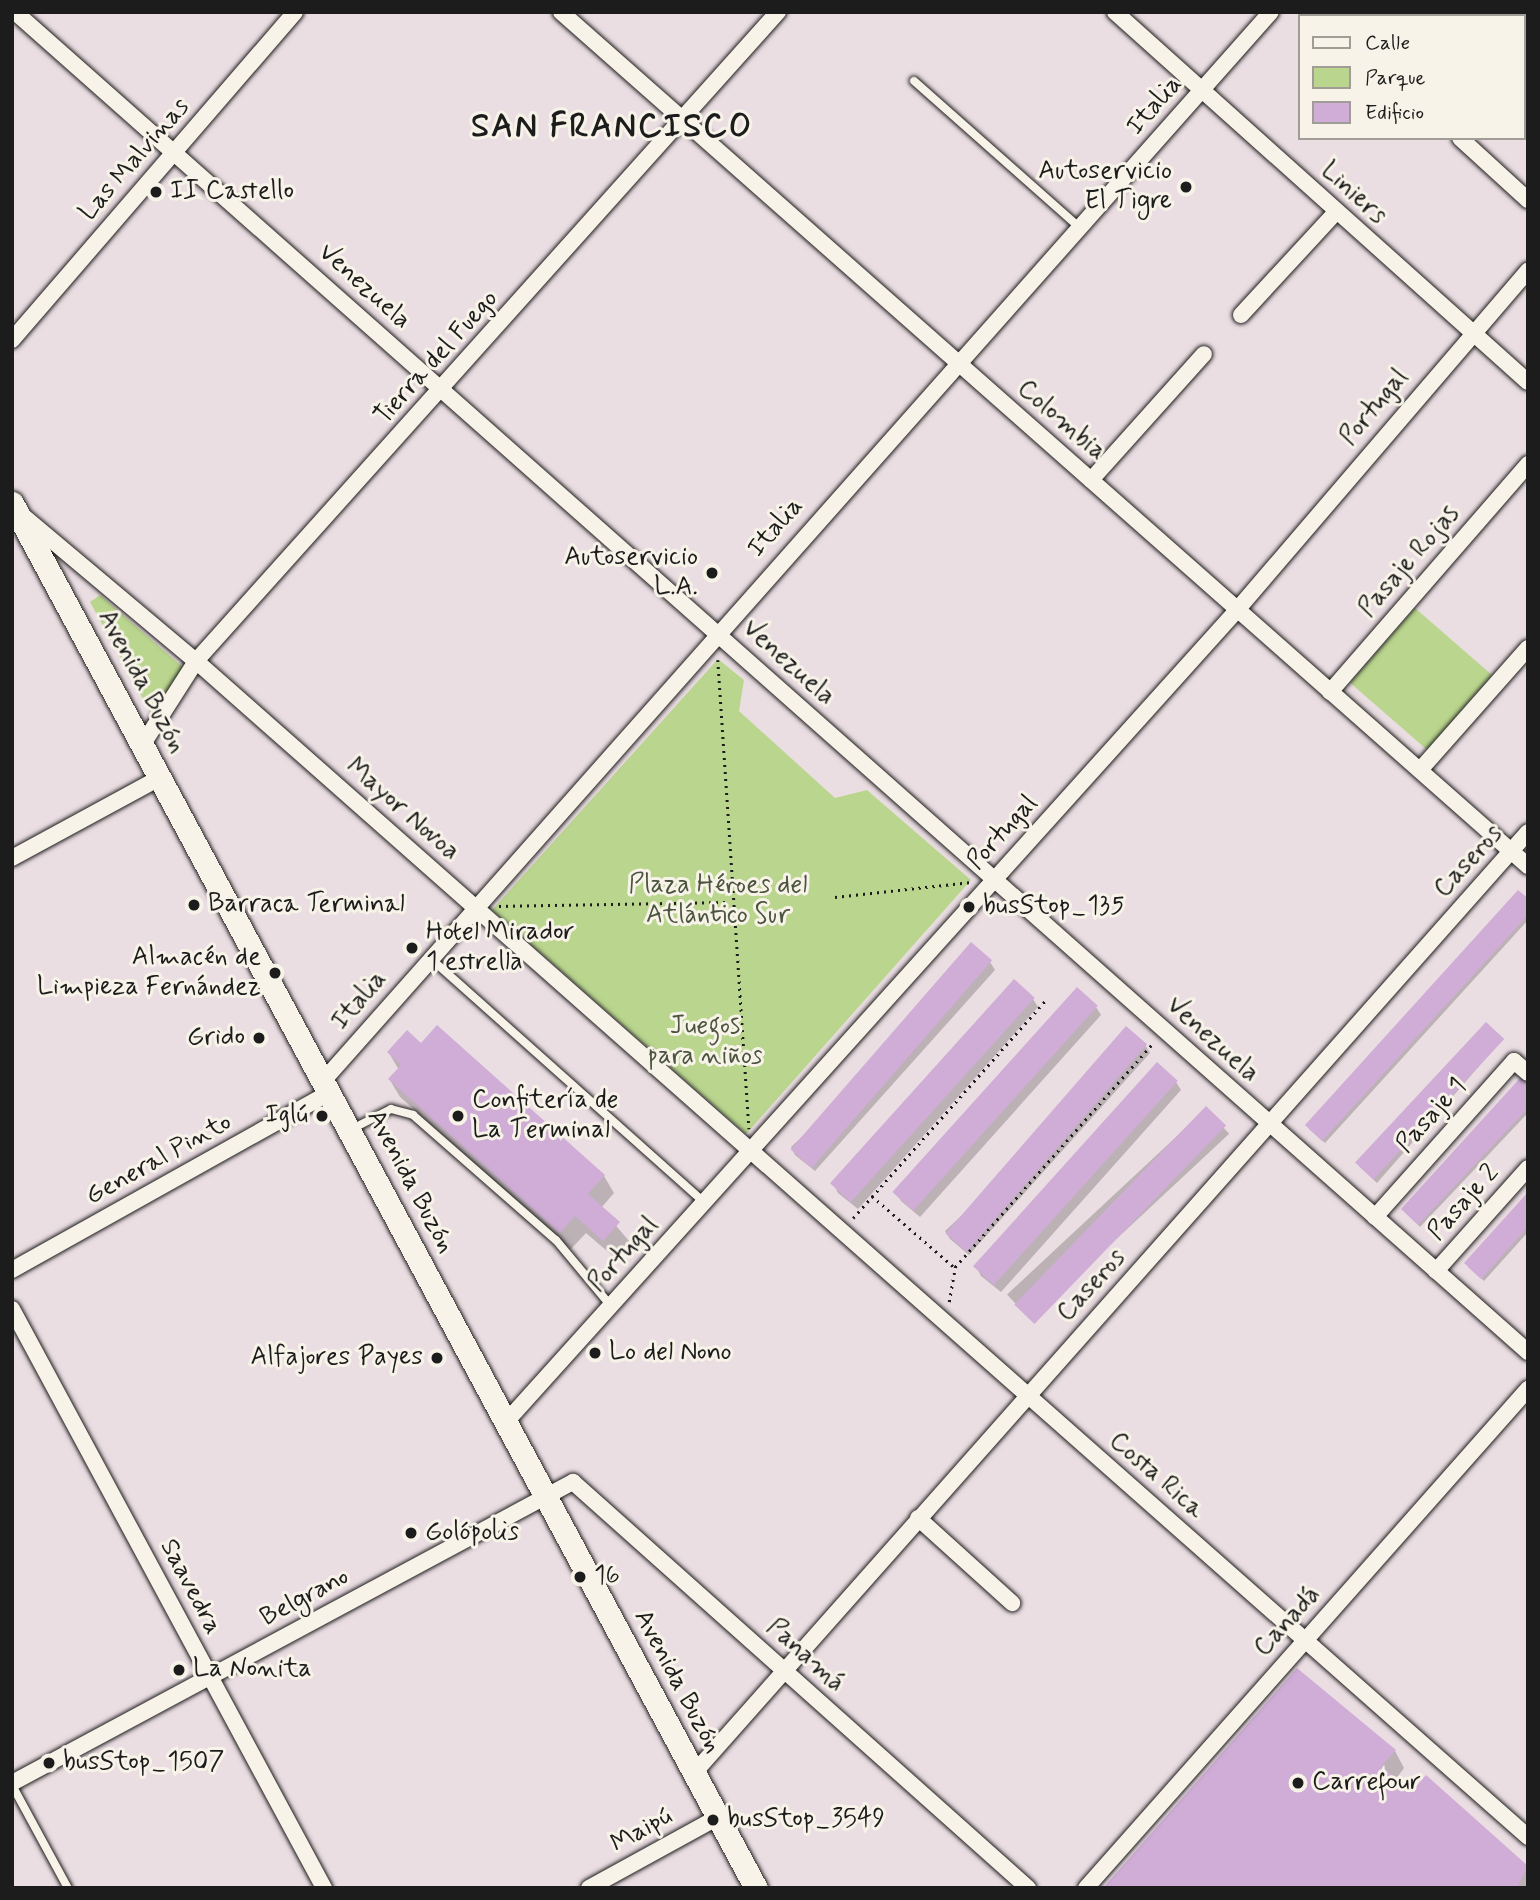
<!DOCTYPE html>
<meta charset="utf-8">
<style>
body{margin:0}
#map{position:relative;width:1540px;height:1900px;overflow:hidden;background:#ebdee3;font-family:Mynerve,sans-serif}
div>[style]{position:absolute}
.green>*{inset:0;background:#bad68e;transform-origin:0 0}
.shadow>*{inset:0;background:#0003;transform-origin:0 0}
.building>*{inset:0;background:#cfadd7;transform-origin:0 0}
.path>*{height:2.5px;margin-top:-1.25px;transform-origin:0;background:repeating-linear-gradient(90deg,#1c1c1c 0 2px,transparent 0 7px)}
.roads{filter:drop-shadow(0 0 2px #1c1c1c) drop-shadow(0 0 2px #1c1c1c)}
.lane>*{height:8px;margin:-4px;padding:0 4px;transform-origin:4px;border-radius:4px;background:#f7f3e8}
.street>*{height:16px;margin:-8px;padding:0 8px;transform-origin:8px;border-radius:8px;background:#f7f3e8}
.secondary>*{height:23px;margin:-11.5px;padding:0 11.5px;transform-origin:11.5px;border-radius:11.5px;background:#f7f3e8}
.dots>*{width:19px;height:19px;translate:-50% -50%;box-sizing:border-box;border:4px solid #f7f3e8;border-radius:50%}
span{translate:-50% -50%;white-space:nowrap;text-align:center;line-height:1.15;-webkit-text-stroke:6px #f7f3e8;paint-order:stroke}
.street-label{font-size:26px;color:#1c1c1c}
.poi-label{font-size:26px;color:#1c1c1c}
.right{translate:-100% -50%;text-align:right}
.left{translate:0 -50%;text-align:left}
.park-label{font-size:26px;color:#4b543e}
.district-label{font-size:33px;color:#1c1c1c;font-weight:700;letter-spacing:2px}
.frame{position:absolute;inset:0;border:14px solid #1c1c1c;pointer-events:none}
.legend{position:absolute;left:1298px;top:14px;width:228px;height:126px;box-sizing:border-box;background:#f7f3e8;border:2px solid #9f9d96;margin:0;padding:9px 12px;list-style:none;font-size:21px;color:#1c1c1c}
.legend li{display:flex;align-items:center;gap:14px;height:35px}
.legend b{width:35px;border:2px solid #9f9d96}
</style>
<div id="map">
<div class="green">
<i style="clip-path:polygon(100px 595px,185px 669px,155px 721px,90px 602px)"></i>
<i style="left:1415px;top:608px;width:102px;height:99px;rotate:41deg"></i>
<i style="clip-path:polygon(718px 659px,744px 680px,739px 711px,835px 798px,867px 790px,971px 880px,746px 1134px,492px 910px)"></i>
</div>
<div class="shadow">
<i style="clip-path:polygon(1528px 900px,1528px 920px,1325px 1143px,1309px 1129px)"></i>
<i style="clip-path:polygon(990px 962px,995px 970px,815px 1171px,795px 1155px,791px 1147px)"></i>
<i style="clip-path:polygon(1033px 999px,1038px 1007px,858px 1209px,838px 1193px,834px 1185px)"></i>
<i style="clip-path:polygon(1096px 1007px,1101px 1015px,920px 1217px,901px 1201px,896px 1193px)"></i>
<i style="clip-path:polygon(1502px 1040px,1377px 1183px,1361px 1168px,1359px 1165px)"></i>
<i style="clip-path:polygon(1145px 1045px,1150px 1053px,969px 1255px,950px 1239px,945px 1231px)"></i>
<i style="clip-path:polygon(389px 1053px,604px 1176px,614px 1193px,601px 1208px,629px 1241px,614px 1257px,586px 1233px,571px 1249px,400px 1097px,390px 1080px,399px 1070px)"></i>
<i style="clip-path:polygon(1176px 1082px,1181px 1090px,1001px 1292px,981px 1276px,977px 1268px)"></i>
<i style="clip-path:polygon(1528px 1085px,1528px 1113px,1420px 1227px,1403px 1209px)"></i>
<i style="left:1206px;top:1109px;width:34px;height:272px;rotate:47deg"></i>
<i style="clip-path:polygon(1528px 1195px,1528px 1232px,1484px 1281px,1468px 1267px)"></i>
<i style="clip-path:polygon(1395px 1751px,1404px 1768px,1395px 1780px,1412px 1795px,1426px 1777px,1528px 1868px,1528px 1888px,1106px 1888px)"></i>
</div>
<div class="building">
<i style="clip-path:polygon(1518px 890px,1528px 898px,1528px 915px,1322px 1141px,1305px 1125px)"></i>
<i style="left:971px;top:942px;width:28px;height:275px;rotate:41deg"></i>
<i style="left:1014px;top:979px;width:28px;height:275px;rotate:42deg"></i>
<i style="left:1077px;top:987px;width:28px;height:276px;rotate:42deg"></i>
<i style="left:1486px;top:1022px;width:25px;height:192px;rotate:43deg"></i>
<i style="clip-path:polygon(437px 1025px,605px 1175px,588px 1194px,620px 1222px,603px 1241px,575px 1216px,560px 1233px,388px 1079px,401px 1065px,387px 1052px,407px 1030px,421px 1043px)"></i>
<i style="left:1126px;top:1026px;width:28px;height:275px;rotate:41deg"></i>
<i style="left:1157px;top:1062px;width:28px;height:275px;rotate:42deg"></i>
<i style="clip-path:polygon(1521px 1077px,1528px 1082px,1528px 1108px,1418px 1225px,1401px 1209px)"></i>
<i style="left:1206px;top:1106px;width:28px;height:276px;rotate:44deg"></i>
<i style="clip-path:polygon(1528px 1192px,1528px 1227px,1481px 1279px,1464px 1263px)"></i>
<i style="clip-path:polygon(1297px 1668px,1396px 1750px,1382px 1766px,1411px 1792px,1426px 1775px,1528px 1866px,1517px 1888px,1103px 1888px)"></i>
</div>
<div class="path">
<i style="left:718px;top:660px;width:470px;rotate:86.2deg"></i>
<i style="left:835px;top:897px;width:137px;rotate:-6.3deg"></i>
<i style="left:499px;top:906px;width:231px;rotate:-1deg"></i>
<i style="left:872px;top:1196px;width:108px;rotate:40.9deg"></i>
<i style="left:853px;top:1218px;width:293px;rotate:-48.5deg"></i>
<i style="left:949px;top:1302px;width:36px;rotate:-80deg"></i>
<i style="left:955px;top:1267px;width:300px;rotate:-48.5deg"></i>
</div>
<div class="roads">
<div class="lane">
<i style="left:914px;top:81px;width:222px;rotate:41.5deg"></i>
<i style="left:430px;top:958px;width:368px;rotate:41.7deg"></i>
<i style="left:350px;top:1130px;width:46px;rotate:-27.1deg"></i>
<i style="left:391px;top:1109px;width:23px;rotate:15deg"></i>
<i style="left:413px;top:1115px;width:190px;rotate:41.2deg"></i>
<i style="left:556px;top:1240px;width:86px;rotate:50.2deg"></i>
<i style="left:12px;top:1785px;width:117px;rotate:61.5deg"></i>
</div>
<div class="street">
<i style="left:15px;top:12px;width:2021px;rotate:41.53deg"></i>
<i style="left:561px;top:12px;width:1290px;rotate:41.45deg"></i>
<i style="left:1115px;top:12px;width:554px;rotate:41.86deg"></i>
<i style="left:1322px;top:12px;width:6px;rotate:45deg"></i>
<i style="left:1460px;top:138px;width:92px;rotate:42.4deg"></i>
<i style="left:1241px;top:315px;width:140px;rotate:-47.3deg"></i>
<i style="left:12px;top:340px;width:433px;rotate:-49.2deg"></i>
<i style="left:1091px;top:480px;width:169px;rotate:-48.1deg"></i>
<i style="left:23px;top:516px;width:226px;rotate:40deg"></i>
<i style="left:196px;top:661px;width:1777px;rotate:41.44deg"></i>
<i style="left:1330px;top:692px;width:302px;rotate:-49deg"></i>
<i style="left:143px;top:744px;width:98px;rotate:-57.4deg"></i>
<i style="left:196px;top:661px;width:872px;rotate:-48.12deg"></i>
<i style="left:1420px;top:770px;width:163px;rotate:-48.5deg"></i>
<i style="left:12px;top:858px;width:170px;rotate:-28.5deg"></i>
<i style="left:324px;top:1080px;width:1427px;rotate:-48.44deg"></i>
<i style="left:1375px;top:1217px;width:209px;rotate:-48.3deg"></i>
<i style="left:1514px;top:1061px;width:18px;rotate:41deg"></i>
<i style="left:12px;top:1270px;width:364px;rotate:-29.2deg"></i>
<i style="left:1436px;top:1271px;width:138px;rotate:-48.2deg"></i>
<i style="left:12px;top:1309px;width:658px;rotate:61.68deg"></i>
<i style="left:506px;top:1422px;width:1093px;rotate:-48deg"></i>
<i style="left:1237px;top:610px;width:447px;rotate:-49.4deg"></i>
<i style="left:918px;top:1518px;width:127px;rotate:42.1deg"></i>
<i style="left:694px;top:1773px;width:1257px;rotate:-48.45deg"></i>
<i style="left:12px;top:1783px;width:637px;rotate:-28.22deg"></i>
<i style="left:573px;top:1482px;width:610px;rotate:41.74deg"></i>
<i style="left:589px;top:1888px;width:147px;rotate:-28.8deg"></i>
<i style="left:1086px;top:1888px;width:667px;rotate:-48.47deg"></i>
</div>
<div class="secondary">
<i style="left:12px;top:503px;width:1572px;rotate:61.76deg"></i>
</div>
</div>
<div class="dots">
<i style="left:1186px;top:187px;background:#1c1c1c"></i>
<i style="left:156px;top:192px;background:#1c1c1c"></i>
<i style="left:712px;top:573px;background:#1c1c1c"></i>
<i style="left:194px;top:905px;background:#1c1c1c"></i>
<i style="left:969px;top:907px;background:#1c1c1c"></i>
<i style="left:412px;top:948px;background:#1c1c1c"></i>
<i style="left:275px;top:973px;background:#1c1c1c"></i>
<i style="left:259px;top:1038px;background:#1c1c1c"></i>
<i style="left:322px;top:1116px;background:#1c1c1c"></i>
<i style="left:458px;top:1116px;background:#1c1c1c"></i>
<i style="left:595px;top:1353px;background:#1c1c1c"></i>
<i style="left:437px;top:1358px;background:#1c1c1c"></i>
<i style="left:411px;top:1533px;background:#1c1c1c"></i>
<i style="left:580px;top:1577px;background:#1c1c1c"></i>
<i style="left:179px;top:1670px;background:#1c1c1c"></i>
<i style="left:49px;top:1763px;background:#1c1c1c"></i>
<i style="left:1298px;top:1783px;background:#1c1c1c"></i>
<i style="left:713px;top:1820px;background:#1c1c1c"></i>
</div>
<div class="street-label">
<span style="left:1155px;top:106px;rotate:-49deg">Italia</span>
<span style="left:135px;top:160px;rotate:-49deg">Las Malvinas</span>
<span style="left:1353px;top:194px;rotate:42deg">Liniers</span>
<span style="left:364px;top:287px;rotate:42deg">Venezuela</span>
<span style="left:437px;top:358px;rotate:-48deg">Tierra del Fuego</span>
<span style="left:1375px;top:408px;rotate:-50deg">Portugal</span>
<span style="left:1061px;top:421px;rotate:41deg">Colombia</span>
<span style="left:776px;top:528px;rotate:-49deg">Italia</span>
<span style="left:1410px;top:562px;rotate:-49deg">Pasaje Rojas</span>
<span style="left:788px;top:663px;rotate:42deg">Venezuela</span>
<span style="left:141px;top:682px;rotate:62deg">Avenida Buzón</span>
<span style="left:402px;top:810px;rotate:41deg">Mayor Novoa</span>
<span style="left:1003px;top:833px;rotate:-48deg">Portugal</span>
<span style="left:1469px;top:862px;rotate:-48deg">Caseros</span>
<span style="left:360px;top:1001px;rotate:-49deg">Italia</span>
<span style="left:1212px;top:1040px;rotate:42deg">Venezuela</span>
<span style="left:1432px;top:1116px;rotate:-48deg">Pasaje 1</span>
<span style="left:159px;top:1160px;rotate:-29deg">General Pinto</span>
<span style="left:410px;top:1182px;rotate:62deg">Avenida Buzón</span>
<span style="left:1464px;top:1203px;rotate:-48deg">Pasaje 2</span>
<span style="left:624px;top:1255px;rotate:-48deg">Portugal</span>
<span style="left:1092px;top:1286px;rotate:-48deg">Caseros</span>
<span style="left:1156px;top:1476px;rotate:41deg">Costa Rica</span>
<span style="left:190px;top:1587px;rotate:62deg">Saavedra</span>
<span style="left:305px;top:1598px;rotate:-28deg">Belgrano</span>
<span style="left:1288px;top:1622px;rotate:-48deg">Canadá</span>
<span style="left:805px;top:1656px;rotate:42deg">Panamá</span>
<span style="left:677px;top:1682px;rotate:62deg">Avenida Buzón</span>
<span style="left:642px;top:1831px;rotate:-29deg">Maipú</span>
</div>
<div class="poi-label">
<span class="right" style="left:1172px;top:187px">Autoservicio<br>El Tigre</span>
<span class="left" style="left:170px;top:192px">II Castello</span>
<span class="right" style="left:698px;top:573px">Autoservicio<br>L.A.</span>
<span class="left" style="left:208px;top:905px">Barraca Terminal</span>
<span class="left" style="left:983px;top:907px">busStop_135</span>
<span class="left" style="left:426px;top:948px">Hotel Mirador<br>1 estrella</span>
<span class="right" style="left:261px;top:973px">Almacén de<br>Limpieza Fernández</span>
<span class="right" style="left:245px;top:1038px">Grido</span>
<span class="left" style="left:472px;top:1116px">Confitería de<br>La Terminal</span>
<span class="right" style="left:308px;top:1116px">Iglú</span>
<span class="left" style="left:609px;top:1353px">Lo del Nono</span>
<span class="right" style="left:423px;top:1358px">Alfajores Payes</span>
<span class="left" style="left:425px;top:1533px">Golópolis</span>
<span class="left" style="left:594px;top:1577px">16</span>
<span class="left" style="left:193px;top:1670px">La Nonita</span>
<span class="left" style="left:63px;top:1763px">busStop_1507</span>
<span class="left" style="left:1312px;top:1783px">Carrefour</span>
<span class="left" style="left:727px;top:1820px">busStop_3549</span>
</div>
<div class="park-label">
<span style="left:718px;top:901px">Plaza Héroes del<br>Atlántico Sur</span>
<span style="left:705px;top:1042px">Juegos<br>para niños</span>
</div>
<div class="district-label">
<span style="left:612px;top:128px">SAN FRANCISCO</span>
</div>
<div class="frame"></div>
<ul class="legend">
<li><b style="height:9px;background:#f7f3e8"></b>Calle</li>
<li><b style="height:19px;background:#bad68e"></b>Parque</li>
<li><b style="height:19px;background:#cfadd7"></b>Edificio</li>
</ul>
</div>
